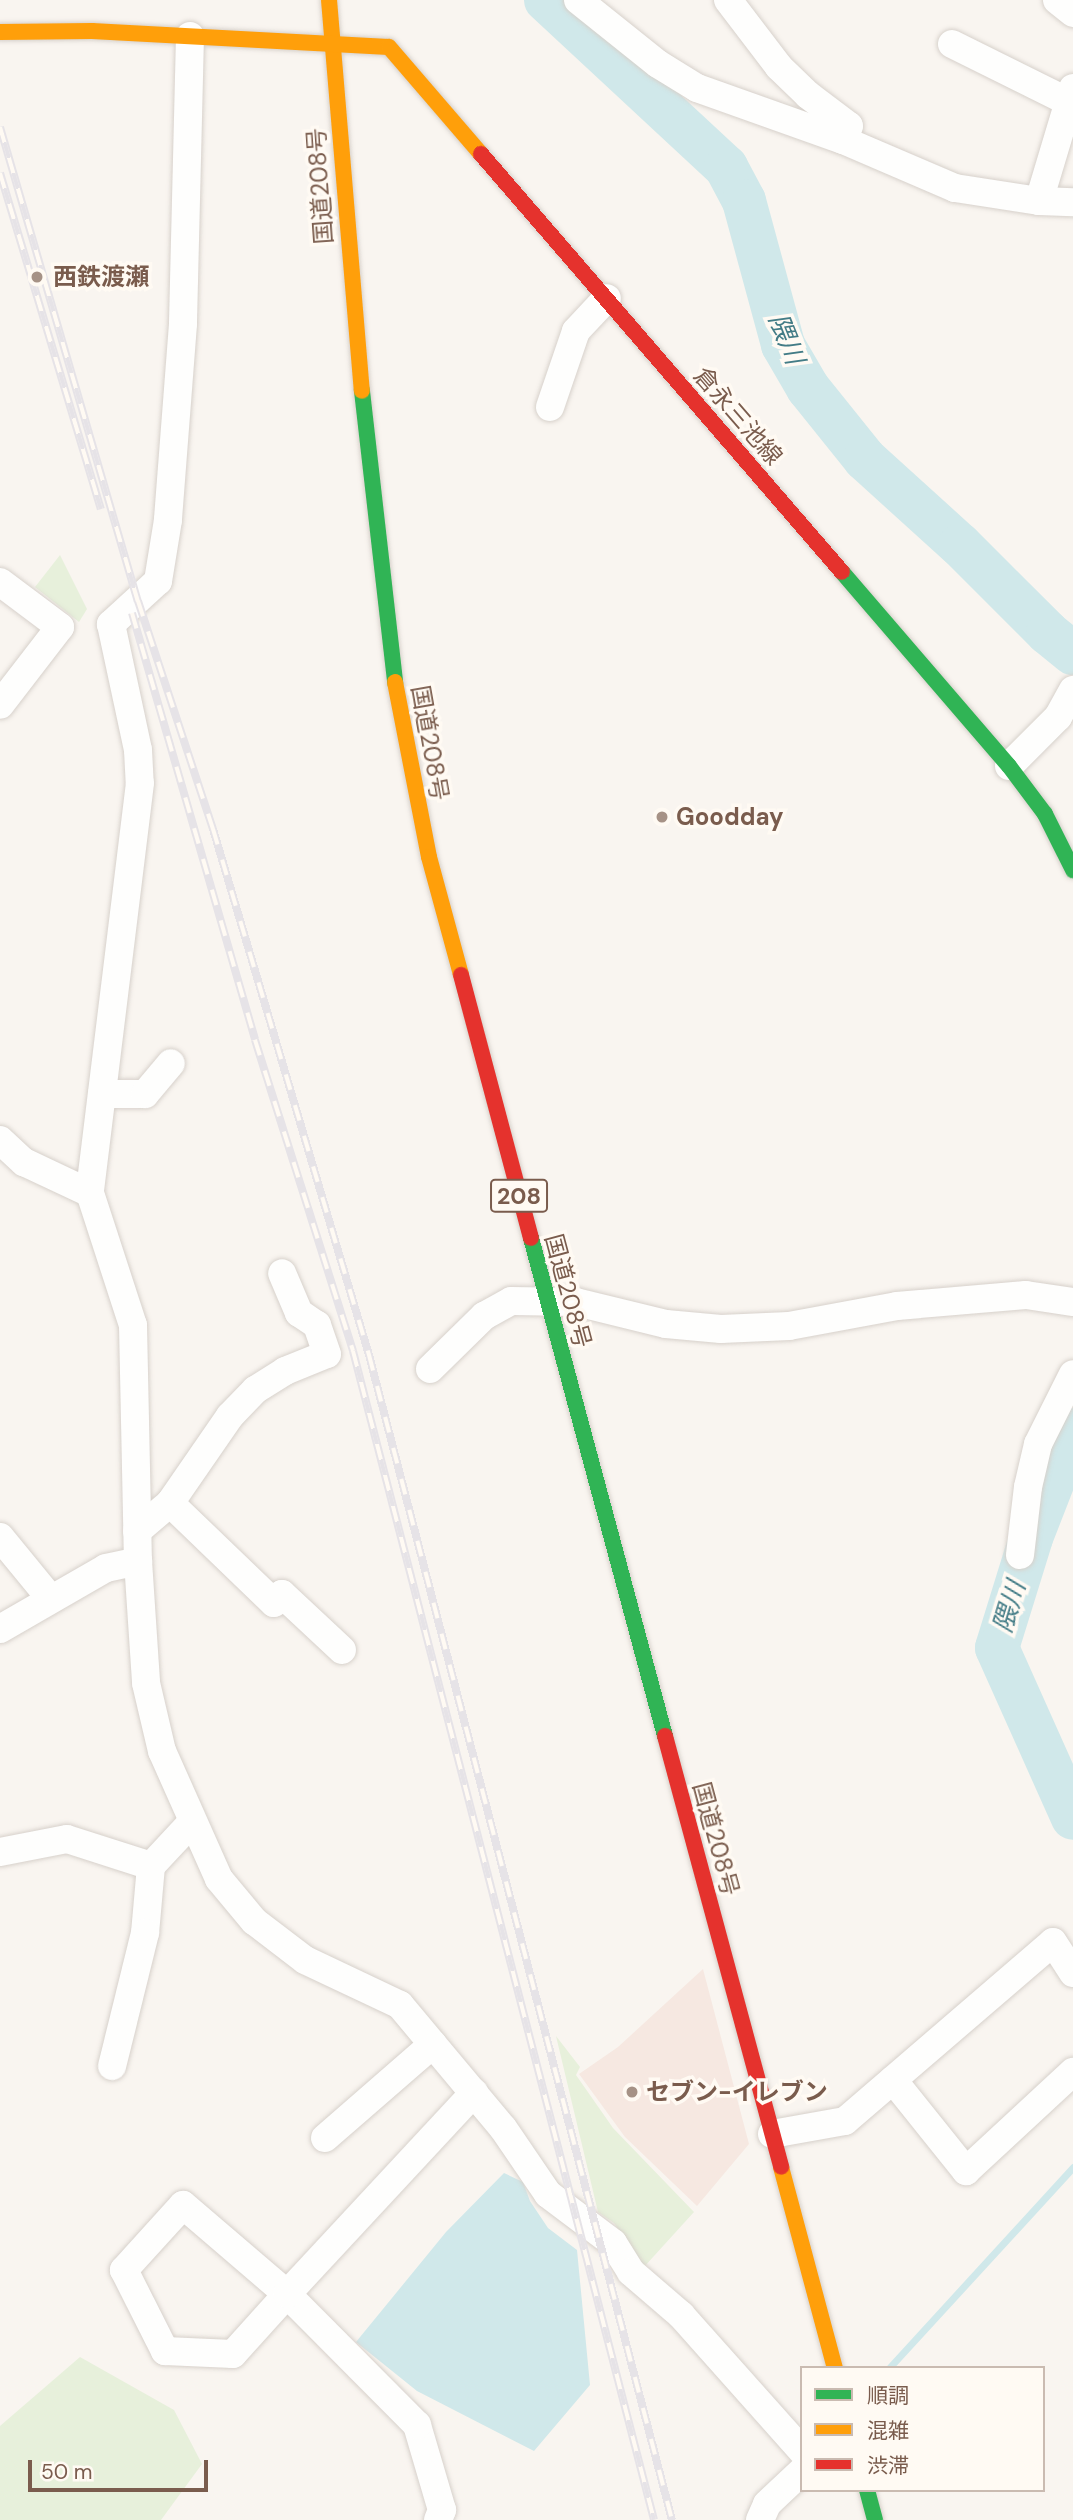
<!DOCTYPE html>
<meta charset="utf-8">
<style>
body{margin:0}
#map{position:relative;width:1073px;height:2520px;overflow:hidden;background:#f9f5f0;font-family:"DM Sans","Noto Sans JP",sans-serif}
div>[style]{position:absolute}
.commercial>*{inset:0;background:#f6e8e1}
.green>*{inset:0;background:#e7f0db}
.water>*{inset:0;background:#d0e8ea}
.stream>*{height:7px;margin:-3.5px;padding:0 3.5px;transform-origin:3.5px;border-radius:3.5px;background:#d0e8ea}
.river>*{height:44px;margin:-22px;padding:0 22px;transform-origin:22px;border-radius:22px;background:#d0e8ea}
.roads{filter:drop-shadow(0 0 2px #d7d1cb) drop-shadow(0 0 2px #d7d1cb)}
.street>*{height:28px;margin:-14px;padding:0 14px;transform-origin:14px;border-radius:14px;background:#fefefd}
.fast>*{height:16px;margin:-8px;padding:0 8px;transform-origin:8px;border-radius:8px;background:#30b455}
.slow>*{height:16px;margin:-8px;padding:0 8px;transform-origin:8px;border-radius:8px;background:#ff9f0a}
.jam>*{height:16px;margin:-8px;padding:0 8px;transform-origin:8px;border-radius:8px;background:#e5322d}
.rail>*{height:8px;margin-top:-4px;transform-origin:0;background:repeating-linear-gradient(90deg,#fffaf3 0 16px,#e6e3e7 0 32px);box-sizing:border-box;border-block:2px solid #e6e3e7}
.dots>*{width:19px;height:19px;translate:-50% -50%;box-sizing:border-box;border:4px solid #fffaf3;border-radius:50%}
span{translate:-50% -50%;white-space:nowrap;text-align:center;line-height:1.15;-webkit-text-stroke:7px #fffaf3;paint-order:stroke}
.shield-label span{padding:2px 5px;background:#fffaf3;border:2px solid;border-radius:5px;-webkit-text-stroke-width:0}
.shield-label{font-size:23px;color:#7a5c4d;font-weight:700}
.street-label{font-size:24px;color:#7a5c4d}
.poi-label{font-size:24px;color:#7a5c4d;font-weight:700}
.left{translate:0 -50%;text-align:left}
.water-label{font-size:26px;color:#437c86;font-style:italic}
.legend{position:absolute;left:800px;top:2366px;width:245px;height:126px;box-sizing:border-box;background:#fffaf3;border:2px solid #cabbb1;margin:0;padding:9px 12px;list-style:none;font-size:21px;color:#7a5c4d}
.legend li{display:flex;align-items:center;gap:14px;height:35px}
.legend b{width:35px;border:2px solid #cabbb1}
.scale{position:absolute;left:28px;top:2460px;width:180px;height:32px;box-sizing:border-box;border:4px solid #7a5c4d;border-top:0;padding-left:9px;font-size:21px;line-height:24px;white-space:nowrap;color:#7a5c4d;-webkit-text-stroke:5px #fffaf3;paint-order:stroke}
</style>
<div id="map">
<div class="commercial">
<i style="clip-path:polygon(703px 1969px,749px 2144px,697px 2206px,625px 2137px,579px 2074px,618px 2047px)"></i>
</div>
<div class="green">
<i style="clip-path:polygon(60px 555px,87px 609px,79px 622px,35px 587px)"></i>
<i style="clip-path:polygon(556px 2036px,580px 2067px,576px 2075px,613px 2128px,694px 2212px,644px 2267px,614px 2223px,598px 2212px)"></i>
<i style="clip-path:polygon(80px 2357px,174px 2410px,202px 2464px,161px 2520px,0 2520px,0 2426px)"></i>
</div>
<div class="water">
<i style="clip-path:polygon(504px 2173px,523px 2182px,530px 2201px,548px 2228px,577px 2250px,590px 2385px,534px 2451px,417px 2391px,356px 2342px,446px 2232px)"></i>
</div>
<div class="stream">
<i style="left:889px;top:2368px;width:273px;rotate:-47.5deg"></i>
</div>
<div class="river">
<i style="left:546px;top:0;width:246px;rotate:42.9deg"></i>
<i style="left:726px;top:167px;width:38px;rotate:62deg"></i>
<i style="left:744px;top:201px;width:149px;rotate:74.8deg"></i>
<i style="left:783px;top:345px;width:50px;rotate:59.8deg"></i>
<i style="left:808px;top:388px;width:91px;rotate:51.2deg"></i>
<i style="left:865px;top:459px;width:128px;rotate:42.2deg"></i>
<i style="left:960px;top:545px;width:124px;rotate:45deg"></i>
<i style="left:1048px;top:633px;width:32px;rotate:39deg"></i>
<i style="left:1073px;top:1430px;width:116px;rotate:111.3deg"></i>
<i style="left:1031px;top:1538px;width:115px;rotate:107.2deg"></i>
<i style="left:997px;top:1648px;width:186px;rotate:65.9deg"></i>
</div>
<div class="roads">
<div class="street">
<i style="left:578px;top:0;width:102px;rotate:38.7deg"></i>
<i style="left:658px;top:64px;width:46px;rotate:31.6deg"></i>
<i style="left:697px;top:88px;width:155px;rotate:19.6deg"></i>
<i style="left:843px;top:140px;width:122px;rotate:23.2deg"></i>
<i style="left:955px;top:188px;width:85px;rotate:8.8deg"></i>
<i style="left:1039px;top:201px;width:34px;rotate:2deg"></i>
<i style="left:728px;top:0;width:84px;rotate:52.7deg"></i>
<i style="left:779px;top:67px;width:40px;rotate:44deg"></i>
<i style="left:808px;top:95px;width:51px;rotate:37.1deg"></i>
<i style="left:849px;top:126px;width:15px;rotate:113deg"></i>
<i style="left:1057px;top:0;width:21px;rotate:39deg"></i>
<i style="left:190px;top:36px;width:288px;rotate:91.4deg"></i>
<i style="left:183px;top:324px;width:197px;rotate:94.4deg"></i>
<i style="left:168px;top:520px;width:62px;rotate:99.3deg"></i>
<i style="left:158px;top:581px;width:64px;rotate:137.5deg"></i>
<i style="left:111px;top:624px;width:129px;rotate:77.9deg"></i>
<i style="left:138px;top:750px;width:33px;rotate:87deg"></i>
<i style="left:140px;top:783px;width:413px;rotate:97deg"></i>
<i style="left:90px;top:1193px;width:139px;rotate:72deg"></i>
<i style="left:133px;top:1325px;width:236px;rotate:88.8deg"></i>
<i style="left:138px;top:1561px;width:122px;rotate:86.2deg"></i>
<i style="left:146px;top:1683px;width:70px;rotate:76.8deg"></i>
<i style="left:162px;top:1751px;width:140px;rotate:66deg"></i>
<i style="left:219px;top:1879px;width:55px;rotate:50.2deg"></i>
<i style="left:254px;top:1921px;width:64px;rotate:37.4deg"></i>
<i style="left:305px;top:1960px;width:105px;rotate:25.3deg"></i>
<i style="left:400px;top:2005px;width:160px;rotate:50.1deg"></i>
<i style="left:503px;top:2128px;width:80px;rotate:55.7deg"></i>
<i style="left:548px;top:2194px;width:81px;rotate:37deg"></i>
<i style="left:613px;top:2243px;width:34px;rotate:58deg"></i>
<i style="left:631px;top:2272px;width:66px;rotate:40.7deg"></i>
<i style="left:681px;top:2315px;width:182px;rotate:48.3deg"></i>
<i style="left:952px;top:44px;width:131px;rotate:26.4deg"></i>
<i style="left:1039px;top:201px;width:118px;rotate:-73.3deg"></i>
<i style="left:550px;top:407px;width:80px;rotate:-71.1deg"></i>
<i style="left:576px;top:331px;width:45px;rotate:-46.8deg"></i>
<i style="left:0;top:582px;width:75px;rotate:36.9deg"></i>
<i style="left:60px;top:627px;width:98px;rotate:127.6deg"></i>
<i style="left:1009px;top:766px;width:69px;rotate:-45deg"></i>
<i style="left:1058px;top:717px;width:31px;rotate:-61deg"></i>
<i style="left:102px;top:1094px;width:43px"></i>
<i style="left:145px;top:1094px;width:40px;rotate:-50deg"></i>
<i style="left:0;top:1140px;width:33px;rotate:43deg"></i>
<i style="left:24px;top:1162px;width:73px;rotate:25.2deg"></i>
<i style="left:430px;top:1369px;width:76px;rotate:-44.5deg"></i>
<i style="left:484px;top:1316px;width:31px;rotate:-29deg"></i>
<i style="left:511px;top:1301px;width:65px;rotate:0.9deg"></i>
<i style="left:576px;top:1302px;width:93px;rotate:13.7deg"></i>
<i style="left:666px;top:1324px;width:55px;rotate:5.2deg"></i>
<i style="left:721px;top:1329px;width:68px;rotate:-2.5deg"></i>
<i style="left:789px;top:1326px;width:110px;rotate:-10.5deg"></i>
<i style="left:897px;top:1306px;width:129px;rotate:-4.9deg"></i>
<i style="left:1026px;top:1295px;width:48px;rotate:8.5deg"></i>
<i style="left:170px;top:1503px;width:144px;rotate:43.9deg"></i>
<i style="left:274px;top:1603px;width:12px;rotate:-48deg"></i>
<i style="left:282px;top:1594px;width:82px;rotate:43deg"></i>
<i style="left:137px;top:1531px;width:43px;rotate:-40.3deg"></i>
<i style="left:170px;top:1503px;width:106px;rotate:-55.4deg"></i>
<i style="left:230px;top:1416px;width:36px;rotate:-46deg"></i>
<i style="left:255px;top:1390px;width:36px;rotate:-32deg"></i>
<i style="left:285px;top:1371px;width:45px;rotate:-22deg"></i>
<i style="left:327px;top:1354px;width:31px;rotate:-109deg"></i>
<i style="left:317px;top:1325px;width:22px;rotate:-146deg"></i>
<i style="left:299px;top:1313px;width:43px;rotate:-113deg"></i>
<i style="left:0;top:1537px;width:80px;rotate:50.6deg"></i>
<i style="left:1020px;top:1555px;width:68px;rotate:-83.3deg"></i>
<i style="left:1028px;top:1487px;width:44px;rotate:-76.9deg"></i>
<i style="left:1038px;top:1444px;width:78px;rotate:-63.4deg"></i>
<i style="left:0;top:1629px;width:122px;rotate:-29.9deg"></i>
<i style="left:106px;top:1568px;width:33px;rotate:-12deg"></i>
<i style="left:0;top:1852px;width:68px;rotate:-11deg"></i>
<i style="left:67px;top:1839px;width:88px;rotate:17.8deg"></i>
<i style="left:151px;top:1866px;width:67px;rotate:95.1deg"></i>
<i style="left:145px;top:1933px;width:137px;rotate:103.9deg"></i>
<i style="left:151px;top:1866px;width:60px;rotate:-47deg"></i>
<i style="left:893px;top:2080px;width:117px;rotate:51.3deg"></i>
<i style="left:966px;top:2171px;width:146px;rotate:-42.8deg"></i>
<i style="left:772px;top:2134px;width:74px;rotate:-10.1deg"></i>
<i style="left:845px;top:2121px;width:274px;rotate:-40.7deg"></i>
<i style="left:1053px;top:1942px;width:37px;rotate:57deg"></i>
<i style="left:325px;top:2138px;width:143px;rotate:-41deg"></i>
<i style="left:438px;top:2520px;width:11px;rotate:-68deg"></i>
<i style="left:442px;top:2510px;width:89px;rotate:-106.4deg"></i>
<i style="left:417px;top:2425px;width:185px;rotate:-134.8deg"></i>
<i style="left:287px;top:2294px;width:137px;rotate:-139.4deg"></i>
<i style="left:183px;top:2205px;width:88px;rotate:132.2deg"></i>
<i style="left:124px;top:2270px;width:91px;rotate:63.2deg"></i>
<i style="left:165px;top:2351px;width:68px;rotate:2.5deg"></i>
<i style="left:233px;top:2354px;width:81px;rotate:-48deg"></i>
<i style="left:287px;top:2294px;width:275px;rotate:-47.1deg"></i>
<i style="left:760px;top:2520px;width:17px;rotate:-66deg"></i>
<i style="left:767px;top:2504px;width:48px;rotate:-43.3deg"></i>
</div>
<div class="fast">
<i style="left:362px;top:391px;width:293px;rotate:83.5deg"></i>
<i style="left:842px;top:572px;width:256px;rotate:49.3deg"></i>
<i style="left:1009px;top:766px;width:60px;rotate:53.1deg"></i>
<i style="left:1045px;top:814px;width:63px;rotate:63.4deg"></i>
<i style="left:531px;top:1238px;width:516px;rotate:74.94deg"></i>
<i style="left:867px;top:2490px;width:31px;rotate:75deg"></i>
</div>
<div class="slow">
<i style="left:329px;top:0;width:392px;rotate:85.2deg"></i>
<i style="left:0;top:32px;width:92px;rotate:-0.6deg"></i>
<i style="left:92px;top:31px;width:297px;rotate:3.1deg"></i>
<i style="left:389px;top:47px;width:141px;rotate:49.3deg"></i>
<i style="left:395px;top:682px;width:178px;rotate:79deg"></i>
<i style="left:429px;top:857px;width:122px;rotate:74.8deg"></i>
<i style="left:781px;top:2167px;width:208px;rotate:75deg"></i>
</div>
<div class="jam">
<i style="left:481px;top:154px;width:552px;rotate:49.18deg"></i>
<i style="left:461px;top:975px;width:272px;rotate:75.1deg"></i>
<i style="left:665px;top:1736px;width:446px;rotate:74.9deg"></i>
</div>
</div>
<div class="rail">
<i style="left:0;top:127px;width:494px;rotate:73.8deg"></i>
<i style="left:138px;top:601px;width:240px;rotate:71.8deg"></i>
<i style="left:213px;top:829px;width:549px;rotate:73.48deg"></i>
<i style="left:369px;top:1355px;width:1204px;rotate:75.42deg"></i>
<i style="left:0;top:173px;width:351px;rotate:73.3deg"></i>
<i style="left:132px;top:613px;width:444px;rotate:73.9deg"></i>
<i style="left:255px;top:1040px;width:326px;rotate:72.5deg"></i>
<i style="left:353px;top:1351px;width:1207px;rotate:75.56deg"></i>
</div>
<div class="dots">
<i style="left:37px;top:277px;background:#a69286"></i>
<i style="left:662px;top:817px;background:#a69286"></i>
<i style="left:632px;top:2092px;background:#a69286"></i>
</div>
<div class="shield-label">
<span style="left:519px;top:1196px">208</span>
</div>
<div class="street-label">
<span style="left:320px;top:186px;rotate:-94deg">国道208号</span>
<span style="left:738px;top:416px;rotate:49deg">倉永三池線</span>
<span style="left:430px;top:743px;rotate:80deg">国道208号</span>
<span style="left:568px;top:1291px;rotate:75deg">国道208号</span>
<span style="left:716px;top:1839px;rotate:75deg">国道208号</span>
</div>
<div class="poi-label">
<span class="left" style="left:53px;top:277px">西鉄渡瀬</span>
<span class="left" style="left:676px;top:817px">Goodday</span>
<span class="left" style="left:646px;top:2092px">セブン-イレブン</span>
</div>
<div class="water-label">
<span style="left:786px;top:339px;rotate:68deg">隈川</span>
<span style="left:1010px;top:1607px;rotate:-73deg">隈川</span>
</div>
<ul class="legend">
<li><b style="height:9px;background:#30b455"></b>順調</li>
<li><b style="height:9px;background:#ff9f0a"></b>混雑</li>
<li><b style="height:9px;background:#e5322d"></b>渋滞</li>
</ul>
<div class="scale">50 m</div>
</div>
